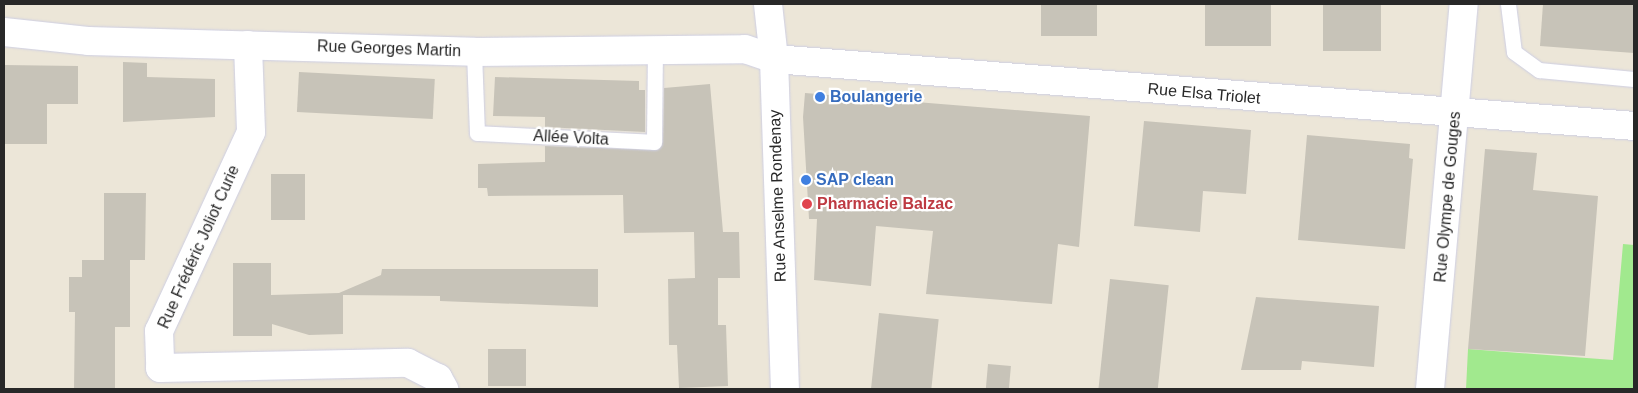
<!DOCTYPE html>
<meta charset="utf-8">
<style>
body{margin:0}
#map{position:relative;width:1638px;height:393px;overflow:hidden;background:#ece6d8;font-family:Helvetica,sans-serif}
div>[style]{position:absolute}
.green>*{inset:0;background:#a1e98e}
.building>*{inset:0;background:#c7c3b8;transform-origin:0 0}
.roads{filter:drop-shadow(0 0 1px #cdcee3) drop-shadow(0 0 1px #cdcee3)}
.service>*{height:15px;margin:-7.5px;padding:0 7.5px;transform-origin:7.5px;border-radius:7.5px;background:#fff}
.minor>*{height:28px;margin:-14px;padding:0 14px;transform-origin:14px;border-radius:14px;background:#fff}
.dots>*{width:14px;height:14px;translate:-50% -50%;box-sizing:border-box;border:2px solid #fff;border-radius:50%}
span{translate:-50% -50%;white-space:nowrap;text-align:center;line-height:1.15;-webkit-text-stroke:4.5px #fff;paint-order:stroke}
.street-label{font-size:16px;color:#282828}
.shop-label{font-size:16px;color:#366cbe;font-weight:700}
.left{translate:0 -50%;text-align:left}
.health-label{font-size:16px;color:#be3a42;font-weight:700}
.frame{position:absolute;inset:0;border:5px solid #282828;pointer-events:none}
</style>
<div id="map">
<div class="green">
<i style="clip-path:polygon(1623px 244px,1634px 245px,1634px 389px,1466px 389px,1468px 349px,1613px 360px)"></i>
</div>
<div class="building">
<i style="left:1041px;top:4px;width:56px;height:32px"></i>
<i style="left:1205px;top:4px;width:66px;height:42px"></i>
<i style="left:1323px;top:4px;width:58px;height:47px"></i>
<i style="clip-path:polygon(1543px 4px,1634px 5px,1634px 53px,1540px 46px)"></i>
<i style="clip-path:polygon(123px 62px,147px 63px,147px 77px,215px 79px,215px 117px,123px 122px)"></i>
<i style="clip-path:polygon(4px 65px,78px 66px,78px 104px,47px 104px,47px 144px,4px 144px)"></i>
<i style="left:299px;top:72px;width:136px;height:40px;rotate:3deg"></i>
<i style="clip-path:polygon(495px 77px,639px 81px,639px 90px,645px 90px,645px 132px,545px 127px,545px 117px,493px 116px)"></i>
<i style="clip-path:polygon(710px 84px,723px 232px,739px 232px,740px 278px,718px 278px,718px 325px,726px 325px,728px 386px,679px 388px,677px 345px,669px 345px,668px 279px,695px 278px,694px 232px,624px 233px,623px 195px,488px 196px,487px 188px,478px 188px,478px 164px,545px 162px,545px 146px,658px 150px,663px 142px,664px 88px)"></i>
<i style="clip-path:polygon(805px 93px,1090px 116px,1079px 247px,1058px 244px,1052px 304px,926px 294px,933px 231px,876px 226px,871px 286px,814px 280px,817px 219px,809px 219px,803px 117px)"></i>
<i style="clip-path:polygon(1144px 121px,1251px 130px,1246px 194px,1203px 191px,1200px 232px,1134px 226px)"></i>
<i style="clip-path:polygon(1307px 135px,1410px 144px,1409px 158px,1413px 159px,1405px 249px,1298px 240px)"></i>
<i style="clip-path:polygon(1485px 149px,1537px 153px,1533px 190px,1598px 196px,1585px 356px,1468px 349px)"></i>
<i style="left:271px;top:174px;width:34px;height:46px"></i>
<i style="clip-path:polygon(104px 193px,146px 193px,145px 260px,130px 260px,130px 327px,115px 327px,115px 389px,74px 389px,75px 312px,69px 312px,69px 277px,82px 277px,82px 260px,104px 260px)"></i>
<i style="clip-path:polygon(233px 263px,271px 263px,271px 295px,339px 293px,381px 275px,382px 269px,598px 269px,598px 307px,440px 301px,440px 296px,343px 295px,343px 334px,309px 335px,272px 324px,272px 336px,233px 336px)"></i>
<i style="left:1110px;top:279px;width:59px;height:111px;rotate:6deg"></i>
<i style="clip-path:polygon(1256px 297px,1379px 306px,1374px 367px,1302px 361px,1301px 370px,1241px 370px)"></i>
<i style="left:879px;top:313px;width:60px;height:76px;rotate:6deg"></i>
<i style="left:488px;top:349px;width:38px;height:37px"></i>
<i style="left:988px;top:364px;width:23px;height:25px;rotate:5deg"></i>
</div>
<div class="roads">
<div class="service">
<i style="left:1508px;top:4px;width:48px;rotate:82.9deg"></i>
<i style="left:1514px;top:52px;width:31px;rotate:36deg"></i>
<i style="left:1539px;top:70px;width:95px;rotate:5.4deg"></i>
<i style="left:474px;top:52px;width:81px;rotate:87.9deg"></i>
<i style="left:477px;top:133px;width:177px;rotate:2.9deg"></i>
<i style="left:654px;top:142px;width:93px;rotate:-89.4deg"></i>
</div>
<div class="minor">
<i style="left:768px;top:4px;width:55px;rotate:83.8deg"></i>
<i style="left:774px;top:59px;width:330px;rotate:88.1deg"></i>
<i style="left:4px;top:32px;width:84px;rotate:6.1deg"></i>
<i style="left:88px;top:41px;width:386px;rotate:1.6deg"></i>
<i style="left:474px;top:52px;width:271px;rotate:-0.6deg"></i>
<i style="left:745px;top:49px;width:31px;rotate:19deg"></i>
<i style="left:774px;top:59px;width:863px;rotate:4.45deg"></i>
<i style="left:248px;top:45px;width:87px;rotate:88deg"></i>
<i style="left:251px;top:132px;width:219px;rotate:114.8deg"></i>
<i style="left:159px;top:331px;width:37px;rotate:88deg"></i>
<i style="left:160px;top:368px;width:248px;rotate:-1.2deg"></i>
<i style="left:408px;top:363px;width:34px;rotate:27deg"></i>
<i style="left:438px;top:378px;width:13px;rotate:61deg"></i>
<i style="left:1430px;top:389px;width:386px;rotate:-85deg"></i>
</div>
</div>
<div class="dots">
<i style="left:820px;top:97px;background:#3f7fe0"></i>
<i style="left:806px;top:180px;background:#3f7fe0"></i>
<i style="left:807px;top:204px;background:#e0444e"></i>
</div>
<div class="street-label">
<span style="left:389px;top:49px;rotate:2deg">Rue Georges Martin</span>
<span style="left:1204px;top:94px;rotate:5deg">Rue Elsa Triolet</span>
<span style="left:571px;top:138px;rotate:3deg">Allée Volta</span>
<span style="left:778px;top:196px;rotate:-92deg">Rue Anselme Rondenay</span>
<span style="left:1448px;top:197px;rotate:-85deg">Rue Olympe de Gouges</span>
<span style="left:199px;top:247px;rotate:-66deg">Rue Frédéric Joliot Curie</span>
</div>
<div class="shop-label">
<span class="left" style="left:830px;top:97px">Boulangerie</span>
<span class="left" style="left:816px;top:180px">SAP clean</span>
</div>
<div class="health-label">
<span class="left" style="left:817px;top:204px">Pharmacie Balzac</span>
</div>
<div class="frame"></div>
</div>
